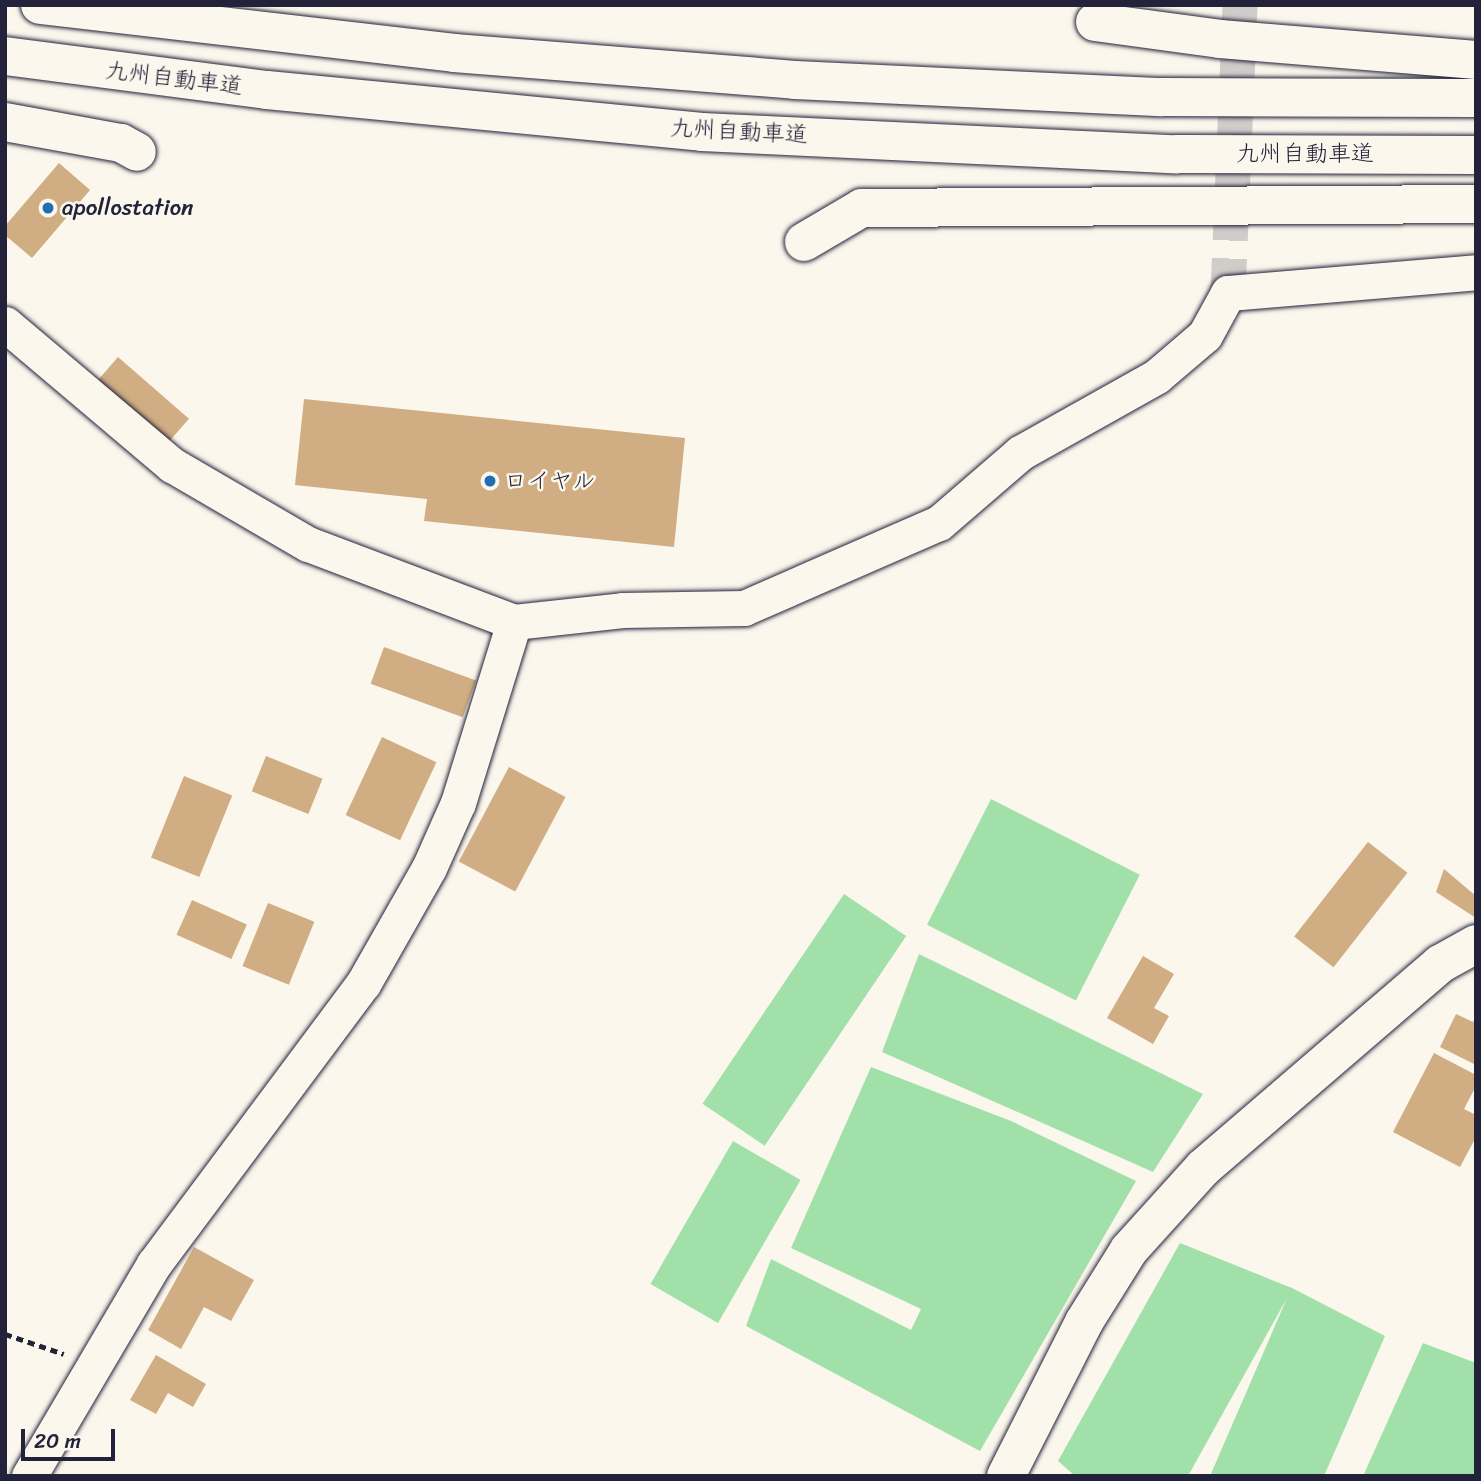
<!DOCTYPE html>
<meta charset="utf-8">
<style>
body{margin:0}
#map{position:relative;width:1481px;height:1481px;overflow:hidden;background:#fbf7ec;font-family:Sriracha,"Klee One",sans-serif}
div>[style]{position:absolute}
.green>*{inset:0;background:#a1e1a9;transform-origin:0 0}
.building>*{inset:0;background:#d0ad82;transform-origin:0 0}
.street-tunnel>*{height:35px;margin-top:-17.5px;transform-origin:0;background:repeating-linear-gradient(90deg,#d0ccc9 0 35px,transparent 0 53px)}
.path>*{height:4.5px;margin-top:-2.25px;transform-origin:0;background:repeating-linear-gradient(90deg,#22223b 0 7px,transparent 0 12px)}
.roads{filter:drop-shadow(0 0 2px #22223b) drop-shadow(0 0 2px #22223b)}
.street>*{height:35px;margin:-17.5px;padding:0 17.5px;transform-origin:17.5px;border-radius:17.5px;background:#fbf7ec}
.secondary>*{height:38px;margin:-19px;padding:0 19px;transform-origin:19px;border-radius:19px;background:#fbf7ec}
.highway>*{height:38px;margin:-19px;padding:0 19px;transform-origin:19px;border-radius:19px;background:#fbf7ec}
.dots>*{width:19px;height:19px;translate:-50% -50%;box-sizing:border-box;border:4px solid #fbf7ec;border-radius:50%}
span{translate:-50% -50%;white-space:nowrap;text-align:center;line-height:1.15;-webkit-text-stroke:5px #fbf7ec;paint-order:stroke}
.street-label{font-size:23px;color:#22223b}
.poi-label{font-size:23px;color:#22223b}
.left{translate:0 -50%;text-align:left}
.frame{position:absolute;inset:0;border:7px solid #22223b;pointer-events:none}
.scale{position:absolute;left:21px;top:1429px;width:94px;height:32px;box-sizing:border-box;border:4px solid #22223b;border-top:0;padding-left:9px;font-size:21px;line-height:24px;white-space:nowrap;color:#22223b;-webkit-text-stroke:5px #fbf7ec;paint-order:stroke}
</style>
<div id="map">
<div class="green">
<i style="left:991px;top:799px;width:167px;height:141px;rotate:27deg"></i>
<i style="left:844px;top:894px;width:75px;height:253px;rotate:34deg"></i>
<i style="clip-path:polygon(919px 954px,1203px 1094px,1153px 1172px,882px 1052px)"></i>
<i style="clip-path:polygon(871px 1067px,1011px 1121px,1136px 1181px,980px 1451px,746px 1326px,771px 1259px,911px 1330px,921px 1309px,791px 1248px)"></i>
<i style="left:733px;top:1141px;width:78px;height:165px;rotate:30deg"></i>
<i style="clip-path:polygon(1180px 1243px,1292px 1288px,1385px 1336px,1324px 1476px,1210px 1476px,1287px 1298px,1188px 1476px,1075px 1476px,1058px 1461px)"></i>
<i style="clip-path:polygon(1423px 1343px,1476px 1363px,1476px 1476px,1363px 1476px)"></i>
</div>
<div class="building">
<i style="clip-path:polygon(59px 163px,90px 190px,32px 258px,5px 235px,5px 226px)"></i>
<i style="left:118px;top:357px;width:94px;height:37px;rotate:41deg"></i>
<i style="clip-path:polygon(304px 399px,685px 438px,674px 547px,424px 521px,427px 499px,295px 485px)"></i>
<i style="left:384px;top:647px;width:98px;height:39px;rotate:20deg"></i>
<i style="left:382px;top:737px;width:60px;height:86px;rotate:25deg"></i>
<i style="left:266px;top:756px;width:61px;height:38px;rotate:22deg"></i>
<i style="left:509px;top:767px;width:64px;height:107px;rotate:28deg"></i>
<i style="left:184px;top:776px;width:52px;height:88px;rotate:22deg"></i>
<i style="left:1368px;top:842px;width:50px;height:120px;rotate:38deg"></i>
<i style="clip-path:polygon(1444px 869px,1476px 896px,1476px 918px,1436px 892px)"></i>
<i style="left:192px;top:900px;width:60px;height:38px;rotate:24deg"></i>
<i style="left:268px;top:903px;width:50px;height:68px;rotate:22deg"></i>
<i style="clip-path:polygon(1143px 956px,1174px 974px,1154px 1008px,1169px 1016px,1153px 1044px,1107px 1018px)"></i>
<i style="clip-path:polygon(1456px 1014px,1473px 1022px,1476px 1016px,1476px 1065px,1440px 1047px)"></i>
<i style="clip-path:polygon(1434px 1053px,1476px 1075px,1476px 1086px,1464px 1109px,1476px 1115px,1476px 1137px,1460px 1167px,1393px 1132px)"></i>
<i style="clip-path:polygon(194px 1247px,254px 1280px,231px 1321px,204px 1307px,181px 1349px,148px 1330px)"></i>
<i style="clip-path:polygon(156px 1355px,206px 1384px,193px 1407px,168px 1393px,156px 1414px,130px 1400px)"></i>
</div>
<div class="street-tunnel">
<i style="left:1228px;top:293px;width:288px;rotate:-87.6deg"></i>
</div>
<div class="path">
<i style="left:5px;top:1334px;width:62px;rotate:18.7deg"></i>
</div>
<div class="roads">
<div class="street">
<i style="left:5px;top:324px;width:219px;rotate:40.2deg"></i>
<i style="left:172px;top:465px;width:157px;rotate:30.2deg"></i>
<i style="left:308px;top:544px;width:220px;rotate:20.7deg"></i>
<i style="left:514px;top:622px;width:109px;rotate:-6.3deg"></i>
<i style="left:622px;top:610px;width:122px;rotate:-0.9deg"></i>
<i style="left:744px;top:608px;width:213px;rotate:-23.6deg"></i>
<i style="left:939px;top:523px;width:107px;rotate:-40.8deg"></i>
<i style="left:1020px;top:453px;width:157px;rotate:-29.3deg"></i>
<i style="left:1157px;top:376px;width:63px;rotate:-40.5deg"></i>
<i style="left:1205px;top:335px;width:48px;rotate:-61.3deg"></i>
<i style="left:1228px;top:293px;width:249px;rotate:-4.8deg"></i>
<i style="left:29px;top:1476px;width:246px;rotate:-59.5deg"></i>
<i style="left:154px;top:1264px;width:349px;rotate:-53.3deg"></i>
<i style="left:363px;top:984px;width:133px;rotate:-60.4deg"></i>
<i style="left:429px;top:868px;width:71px;rotate:-66deg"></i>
<i style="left:458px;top:803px;width:189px;rotate:-72.8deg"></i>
</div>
<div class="secondary">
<i style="left:1006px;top:1476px;width:173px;rotate:-63.1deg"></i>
<i style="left:1084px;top:1322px;width:85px;rotate:-58deg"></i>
<i style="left:1129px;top:1250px;width:110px;rotate:-47.9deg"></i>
<i style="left:1203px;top:1168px;width:313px;rotate:-40.7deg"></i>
<i style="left:1440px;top:964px;width:41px;rotate:-29.1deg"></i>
</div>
<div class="highway">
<i style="left:40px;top:5px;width:417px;rotate:6.6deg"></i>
<i style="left:454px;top:53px;width:342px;rotate:4.5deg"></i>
<i style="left:795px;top:80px;width:367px;rotate:2.7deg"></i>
<i style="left:1162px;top:97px;width:314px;rotate:0.2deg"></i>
<i style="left:1095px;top:22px;width:126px;rotate:7.7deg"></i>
<i style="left:1220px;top:39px;width:257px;rotate:4.7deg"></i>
<i style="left:5px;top:56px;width:264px;rotate:7.4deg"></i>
<i style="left:267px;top:90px;width:437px;rotate:5.5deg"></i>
<i style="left:702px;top:132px;width:476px;rotate:2.7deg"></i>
<i style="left:1177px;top:154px;width:299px;rotate:0.2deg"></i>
<i style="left:5px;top:122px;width:118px;rotate:10.3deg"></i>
<i style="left:121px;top:143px;width:18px;rotate:29deg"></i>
<i style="left:804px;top:242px;width:67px;rotate:-30.4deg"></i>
<i style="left:862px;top:208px;width:614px;rotate:-0.37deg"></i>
</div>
</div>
<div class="dots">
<i style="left:48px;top:208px;background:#1f6fb2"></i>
<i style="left:490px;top:481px;background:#1f6fb2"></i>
</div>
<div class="street-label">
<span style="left:174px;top:79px;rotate:7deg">九州自動車道</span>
<span style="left:739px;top:132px;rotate:3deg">九州自動車道</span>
<span style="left:1305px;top:154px">九州自動車道</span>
</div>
<div class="poi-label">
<span class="left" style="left:62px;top:208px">apollostation</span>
<span class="left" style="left:504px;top:481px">ロイヤル</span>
</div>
<div class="frame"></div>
<div class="scale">20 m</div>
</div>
